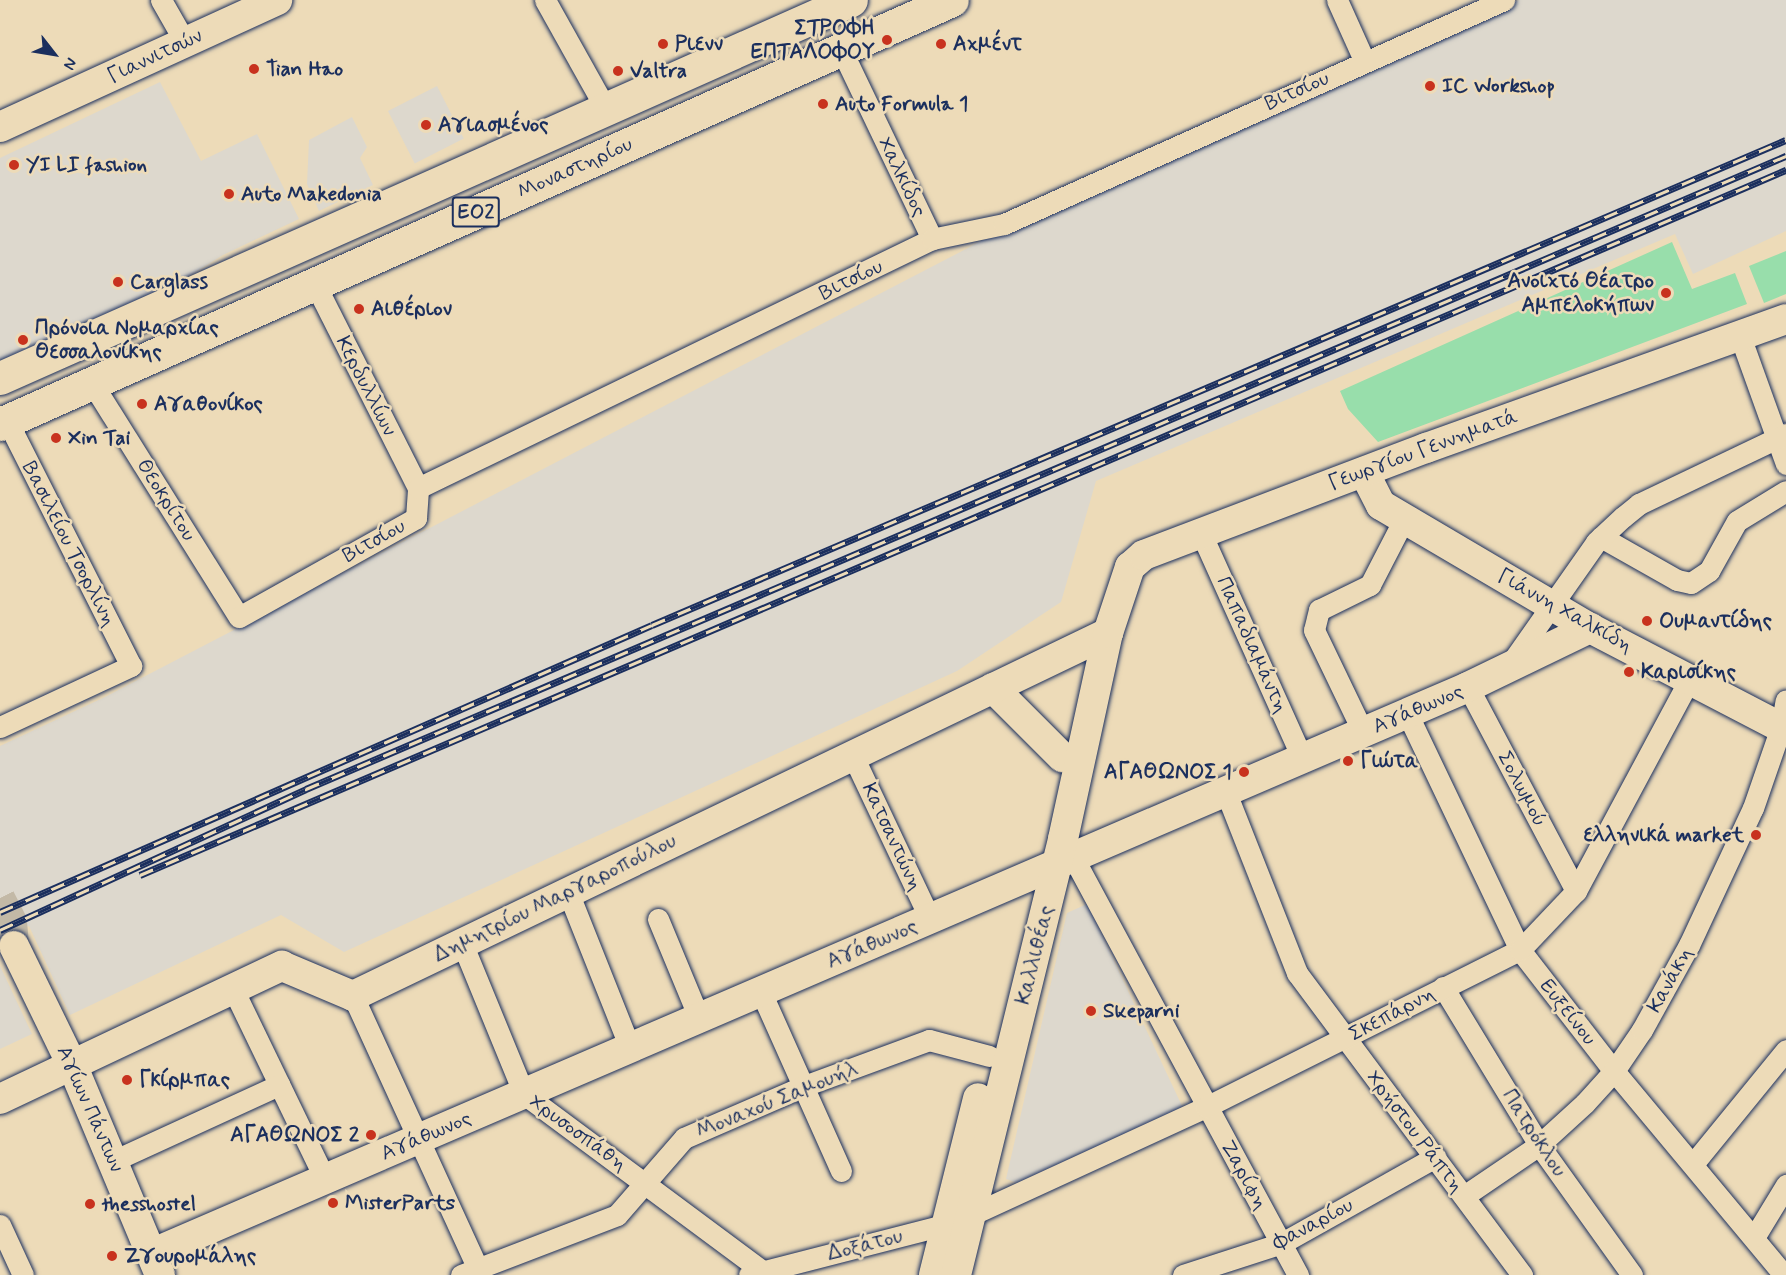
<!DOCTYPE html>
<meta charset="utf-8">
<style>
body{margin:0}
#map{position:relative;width:1786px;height:1275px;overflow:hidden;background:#eddbb8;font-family:Mynerve,sans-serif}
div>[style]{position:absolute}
.built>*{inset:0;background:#ddd8cd;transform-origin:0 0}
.green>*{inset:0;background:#98deab}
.secondary-tunnel>*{height:30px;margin-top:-15px;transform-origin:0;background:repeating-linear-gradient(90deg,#c3b9a6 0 30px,transparent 0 45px)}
.roads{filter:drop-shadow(0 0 2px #1b2f5e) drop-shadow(0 0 2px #1b2f5e)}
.street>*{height:21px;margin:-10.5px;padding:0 10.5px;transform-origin:10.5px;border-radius:10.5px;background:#eddbb8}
.secondary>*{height:30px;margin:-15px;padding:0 15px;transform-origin:15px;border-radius:15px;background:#eddbb8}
.primary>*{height:33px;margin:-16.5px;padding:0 16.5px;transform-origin:16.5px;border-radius:16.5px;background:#eddbb8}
.rail>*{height:7px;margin-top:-3.5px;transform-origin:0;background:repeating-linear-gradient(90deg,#eddbb8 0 14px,#1b2f5e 0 28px);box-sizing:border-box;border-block:2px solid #1b2f5e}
.dots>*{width:16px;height:16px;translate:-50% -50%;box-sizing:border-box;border:3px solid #eddbb8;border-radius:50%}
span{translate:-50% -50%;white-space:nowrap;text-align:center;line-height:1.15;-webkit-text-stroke:5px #eddbb8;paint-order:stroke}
.shield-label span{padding:2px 4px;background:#eddbb8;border:2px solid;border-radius:4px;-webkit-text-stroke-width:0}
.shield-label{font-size:20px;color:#1b2f5e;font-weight:700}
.poi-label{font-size:21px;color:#1b2f5e;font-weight:700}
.right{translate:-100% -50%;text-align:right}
.left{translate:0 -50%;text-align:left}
.street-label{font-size:21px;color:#1b2f5e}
.north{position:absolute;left:24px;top:24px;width:60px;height:60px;-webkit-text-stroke:4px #eddbb8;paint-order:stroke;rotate:121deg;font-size:16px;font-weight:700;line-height:24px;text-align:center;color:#1b2f5e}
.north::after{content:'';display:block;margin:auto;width:21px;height:27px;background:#1b2f5e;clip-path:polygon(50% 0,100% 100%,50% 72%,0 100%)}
</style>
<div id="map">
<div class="built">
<i style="clip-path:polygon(1519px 0,1786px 0,1786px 231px,1693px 274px,1675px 234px,1096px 481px,1061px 602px,957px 671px,344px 952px,281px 915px,70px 1015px,29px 926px,0 938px,0 746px,105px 697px,989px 237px,1122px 172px)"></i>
<i style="clip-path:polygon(160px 82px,201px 161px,257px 134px,299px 219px,223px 255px,172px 286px,5px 369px,0 358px,0 158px)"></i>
<i style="left:437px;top:86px;width:59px;height:55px;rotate:63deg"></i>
<i style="clip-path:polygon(352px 117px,367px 147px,360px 158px,373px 185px,319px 211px,307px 184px,309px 140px)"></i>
<i style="clip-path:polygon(1087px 904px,1183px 1108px,1024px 1185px,1006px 1179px,1067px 913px)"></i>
<i style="clip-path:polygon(0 966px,32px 1034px,0 1049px)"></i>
</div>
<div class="green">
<i style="clip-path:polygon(1672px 242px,1692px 289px,1735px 273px,1747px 304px,1378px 442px,1348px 409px,1340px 391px)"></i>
<i style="clip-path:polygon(1786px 251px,1786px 294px,1764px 303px,1749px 266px)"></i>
</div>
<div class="secondary-tunnel">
<i style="left:0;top:898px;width:27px;rotate:63deg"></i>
<i style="left:12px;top:922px;width:24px;rotate:85deg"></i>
</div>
<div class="roads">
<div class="street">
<i style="left:161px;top:0;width:48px;rotate:60.3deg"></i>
<i style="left:545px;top:0;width:125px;rotate:60.8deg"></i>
<i style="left:1337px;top:0;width:66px;rotate:65.8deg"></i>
<i style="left:841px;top:49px;width:211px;rotate:64.4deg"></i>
<i style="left:315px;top:284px;width:229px;rotate:63.2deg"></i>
<i style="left:1740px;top:336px;width:136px;rotate:70.2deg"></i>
<i style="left:92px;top:383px;width:276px;rotate:57.9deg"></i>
<i style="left:239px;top:617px;width:203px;rotate:-29.2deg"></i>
<i style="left:416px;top:518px;width:30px;rotate:-86deg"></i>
<i style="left:418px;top:488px;width:571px;rotate:-25.85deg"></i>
<i style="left:932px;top:239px;width:74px;rotate:-11.8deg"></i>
<i style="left:1004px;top:224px;width:548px;rotate:-24.13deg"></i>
<i style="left:1201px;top:533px;width:247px;rotate:65.8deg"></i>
<i style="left:1601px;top:537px;width:87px;rotate:29.5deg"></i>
<i style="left:1677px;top:580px;width:14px;rotate:12deg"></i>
<i style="left:1691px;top:583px;width:22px;rotate:-34deg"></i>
<i style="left:1709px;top:571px;width:57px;rotate:-60.8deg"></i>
<i style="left:1737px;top:521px;width:57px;rotate:-31.5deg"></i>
<i style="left:1509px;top:666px;width:151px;rotate:-54.9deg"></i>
<i style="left:1596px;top:542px;width:37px;rotate:-43deg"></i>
<i style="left:1623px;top:517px;width:21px;rotate:-39deg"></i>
<i style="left:1639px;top:504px;width:163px;rotate:-25.5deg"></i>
<i style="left:1468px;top:687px;width:231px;rotate:62.1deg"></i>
<i style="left:1407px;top:713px;width:263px;rotate:64.5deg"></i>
<i style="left:1520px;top:950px;width:153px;rotate:52.2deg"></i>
<i style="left:1614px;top:1071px;width:266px;rotate:50.2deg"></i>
<i style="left:0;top:727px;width:145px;rotate:-25deg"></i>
<i style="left:131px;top:666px;width:275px;rotate:-116.8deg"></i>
<i style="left:1363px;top:732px;width:113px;rotate:-115.7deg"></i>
<i style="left:1314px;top:630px;width:21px;rotate:-76deg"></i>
<i style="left:1319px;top:610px;width:57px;rotate:-26.1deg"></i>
<i style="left:1370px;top:585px;width:74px;rotate:-62.7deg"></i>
<i style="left:853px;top:756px;width:180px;rotate:64.7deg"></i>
<i style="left:1225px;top:790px;width:197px;rotate:68.5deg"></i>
<i style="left:1297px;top:973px;width:377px;rotate:53.3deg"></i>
<i style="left:1073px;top:857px;width:475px;rotate:61.7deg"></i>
<i style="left:568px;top:892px;width:168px;rotate:68.3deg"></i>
<i style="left:658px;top:919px;width:107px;rotate:67.5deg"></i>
<i style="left:462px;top:943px;width:163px;rotate:67.7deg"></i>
<i style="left:524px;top:1094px;width:297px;rotate:36.6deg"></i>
<i style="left:1443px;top:987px;width:185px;rotate:58.7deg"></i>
<i style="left:1539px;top:1145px;width:160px;rotate:54.4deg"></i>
<i style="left:234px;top:991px;width:209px;rotate:64.2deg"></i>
<i style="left:761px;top:992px;width:196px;rotate:65.9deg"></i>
<i style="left:353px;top:996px;width:307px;rotate:65.4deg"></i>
<i style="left:113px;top:1161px;width:183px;rotate:-24.6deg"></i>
<i style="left:1693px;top:1164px;width:147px;rotate:-50.8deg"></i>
<i style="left:1464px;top:1196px;width:91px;rotate:-34.2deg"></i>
<i style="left:1539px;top:1145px;width:62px;rotate:-42.4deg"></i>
<i style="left:1585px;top:1103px;width:43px;rotate:-47.8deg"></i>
<i style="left:1614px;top:1071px;width:50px;rotate:-55.7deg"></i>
<i style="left:1642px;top:1030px;width:97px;rotate:-61.1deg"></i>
<i style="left:1689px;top:945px;width:151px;rotate:-65deg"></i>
<i style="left:1753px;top:808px;width:86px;rotate:-70.9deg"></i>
<i style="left:1781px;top:727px;width:27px;rotate:-80deg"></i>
<i style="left:971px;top:1215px;width:259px;rotate:-24.7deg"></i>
<i style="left:1206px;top:1107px;width:351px;rotate:-26.6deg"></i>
<i style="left:1520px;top:950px;width:81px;rotate:-46.5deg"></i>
<i style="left:1576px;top:891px;width:242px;rotate:-61.8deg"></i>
<i style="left:0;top:1225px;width:55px;rotate:65.3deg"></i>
<i style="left:1755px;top:1236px;width:60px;rotate:-58.7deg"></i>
<i style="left:461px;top:1275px;width:167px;rotate:-21deg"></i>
<i style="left:617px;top:1215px;width:102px;rotate:-49deg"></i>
<i style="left:684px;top:1138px;width:131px;rotate:-23.4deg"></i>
<i style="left:804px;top:1086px;width:133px;rotate:-20.2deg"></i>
<i style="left:929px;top:1040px;width:62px;rotate:14.9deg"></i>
<i style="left:749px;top:1275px;width:204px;rotate:-14.4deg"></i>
<i style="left:1183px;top:1275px;width:104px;rotate:-17.9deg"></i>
<i style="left:1282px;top:1243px;width:176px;rotate:-29.3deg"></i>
</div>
<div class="secondary">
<i style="left:0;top:127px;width:305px;rotate:-24.6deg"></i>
<i style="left:1364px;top:472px;width:37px;rotate:63deg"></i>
<i style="left:1381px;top:505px;width:243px;rotate:30.5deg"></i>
<i style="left:1590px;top:628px;width:221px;rotate:27.5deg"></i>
<i style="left:993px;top:688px;width:98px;rotate:45deg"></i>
<i style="left:14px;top:946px;width:135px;rotate:64deg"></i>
<i style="left:73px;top:1067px;width:225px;rotate:67.3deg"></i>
<i style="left:0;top:1099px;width:312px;rotate:-25.3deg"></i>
<i style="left:282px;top:966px;width:77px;rotate:22.9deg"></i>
<i style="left:353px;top:996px;width:838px;rotate:-25.68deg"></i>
<i style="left:151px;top:1254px;width:1434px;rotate:-23.29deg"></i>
<i style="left:1468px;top:687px;width:136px;rotate:-25.8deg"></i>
<i style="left:934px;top:1275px;width:182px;rotate:-76deg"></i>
<i style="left:956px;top:1275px;width:449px;rotate:-76.2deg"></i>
<i style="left:1063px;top:839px;width:211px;rotate:-77.7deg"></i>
<i style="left:1108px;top:633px;width:70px;rotate:-71.6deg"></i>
<i style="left:1130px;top:567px;width:18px;rotate:-41deg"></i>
<i style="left:1144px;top:555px;width:302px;rotate:-20.8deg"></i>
<i style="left:1426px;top:448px;width:382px;rotate:-19.7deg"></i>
</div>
<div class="primary">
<i style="left:0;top:378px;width:931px;rotate:-23.95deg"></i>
<i style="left:0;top:424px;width:1042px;rotate:-24.01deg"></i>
</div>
</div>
<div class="rail">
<i style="left:140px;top:875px;width:1791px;rotate:-23.19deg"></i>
<i style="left:0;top:912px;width:712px;rotate:-23.76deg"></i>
<i style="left:652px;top:625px;width:1233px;rotate:-23.16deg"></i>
<i style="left:0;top:930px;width:337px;rotate:-24.7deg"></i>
<i style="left:306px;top:789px;width:1610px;rotate:-23.16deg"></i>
</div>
<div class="dots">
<i style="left:887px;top:40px;background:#c8321e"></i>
<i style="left:663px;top:44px;background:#c8321e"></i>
<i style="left:941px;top:44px;background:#c8321e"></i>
<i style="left:254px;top:69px;background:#c8321e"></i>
<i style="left:618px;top:71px;background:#c8321e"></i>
<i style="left:1430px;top:86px;background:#c8321e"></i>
<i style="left:823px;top:104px;background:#c8321e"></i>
<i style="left:426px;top:125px;background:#c8321e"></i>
<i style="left:14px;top:165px;background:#c8321e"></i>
<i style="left:229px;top:194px;background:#c8321e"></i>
<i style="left:118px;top:282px;background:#c8321e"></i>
<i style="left:1666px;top:293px;background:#c8321e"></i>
<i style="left:359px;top:309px;background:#c8321e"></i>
<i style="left:23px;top:340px;background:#c8321e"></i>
<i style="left:142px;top:404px;background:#c8321e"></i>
<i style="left:56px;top:438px;background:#c8321e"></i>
<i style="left:1647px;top:621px;background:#c8321e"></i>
<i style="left:1629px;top:672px;background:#c8321e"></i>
<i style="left:1348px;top:761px;background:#c8321e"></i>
<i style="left:1244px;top:772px;background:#c8321e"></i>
<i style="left:1756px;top:835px;background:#c8321e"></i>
<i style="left:1091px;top:1011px;background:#c8321e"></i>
<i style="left:127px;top:1080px;background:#c8321e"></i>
<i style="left:371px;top:1135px;background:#c8321e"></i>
<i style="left:333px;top:1203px;background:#c8321e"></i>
<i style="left:90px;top:1204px;background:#c8321e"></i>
<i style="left:112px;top:1256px;background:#c8321e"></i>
</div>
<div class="shield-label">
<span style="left:476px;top:212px">ΕΟ2</span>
</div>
<div class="poi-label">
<span class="right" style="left:875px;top:40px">ΣΤΡΟΦΗ<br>ΕΠΤΑΛΟΦΟΥ</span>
<span class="left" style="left:675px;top:44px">Ριενν</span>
<span class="left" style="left:953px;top:44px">Αχμέντ</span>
<span class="left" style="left:266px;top:69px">Tian Hao</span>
<span class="left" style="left:630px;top:71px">Valtra</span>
<span class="left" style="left:1442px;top:86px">IC Workshop</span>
<span class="left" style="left:835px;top:104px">Auto Formula 1</span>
<span class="left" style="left:438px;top:125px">Αγιασμένος</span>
<span class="left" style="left:26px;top:165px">YI LI fashion</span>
<span class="left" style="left:241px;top:194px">Auto Makedonia</span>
<span class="right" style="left:1654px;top:293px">Ανοιχτό Θέατρο<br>Αμπελοκήπων</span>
<span class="left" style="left:130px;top:282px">Carglass</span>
<span class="left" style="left:371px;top:309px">Αιθέριον</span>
<span class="left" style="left:35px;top:340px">Πρόνοια Νομαρχίας<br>Θεσσαλονίκης</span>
<span class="left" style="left:154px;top:404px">Αγαθονίκος</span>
<span class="left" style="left:68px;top:438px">Xin Tai</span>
<span class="left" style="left:1659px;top:621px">Ουμαντίδης</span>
<span class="left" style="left:1641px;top:672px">Καρισίκης</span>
<span class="left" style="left:1360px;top:761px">Γιώτα</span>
<span class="right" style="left:1232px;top:772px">ΑΓΑΘΩΝΟΣ 1</span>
<span class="right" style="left:1744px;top:835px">ελληνικά market</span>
<span class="left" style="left:1103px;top:1011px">Skeparni</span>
<span class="left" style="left:139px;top:1080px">Γκίρμπας</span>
<span class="right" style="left:359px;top:1135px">ΑΓΑΘΩΝΟΣ 2</span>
<span class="left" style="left:345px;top:1203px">MisterParts</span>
<span class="left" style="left:102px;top:1204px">thesshostel</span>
<span class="left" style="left:124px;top:1256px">Ζγουρομάλης</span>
</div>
<div class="street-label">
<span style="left:155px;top:56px;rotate:-25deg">Γιαννιτσών</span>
<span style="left:1297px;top:91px;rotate:-24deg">Βιτσίου</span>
<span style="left:575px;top:168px;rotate:-24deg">Μοναστηρίου</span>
<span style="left:902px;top:177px;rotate:64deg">Χαλκίδος</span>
<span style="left:851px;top:280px;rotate:-26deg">Βιτσίου</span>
<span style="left:366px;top:386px;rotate:63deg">Κερδυλλίων</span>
<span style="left:1423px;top:450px;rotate:-20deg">Γεωργίου Γεννηματά</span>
<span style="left:166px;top:500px;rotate:58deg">Θεοκρίτου</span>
<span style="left:374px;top:541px;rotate:-29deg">Βιτσίου</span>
<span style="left:69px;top:544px;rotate:63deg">Βασιλείου Τσορλίνη</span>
<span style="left:1565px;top:611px;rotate:29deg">Γιάννη Χαλκίδη</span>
<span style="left:1252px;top:645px;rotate:66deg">Παπαδιαμάντη</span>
<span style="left:1418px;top:709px;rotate:-23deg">Αγάθωνος</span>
<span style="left:1522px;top:789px;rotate:62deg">Σολωμού</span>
<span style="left:892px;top:837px;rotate:65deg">Κατσαντώνη</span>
<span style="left:555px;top:898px;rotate:-26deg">Δημητρίου Μαργαροπούλου</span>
<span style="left:872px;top:944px;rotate:-23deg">Αγάθωνος</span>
<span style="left:1035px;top:955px;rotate:-76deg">Καλλιθέας</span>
<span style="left:1670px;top:980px;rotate:-61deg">Κανάκη</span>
<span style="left:1568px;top:1012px;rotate:52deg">Ευξείνου</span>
<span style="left:1392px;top:1014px;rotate:-28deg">Σκεπάρνη</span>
<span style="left:777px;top:1100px;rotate:-22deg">Μοναχού Σαμουήλ</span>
<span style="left:90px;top:1109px;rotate:66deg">Αγίων Πάντων</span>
<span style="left:1415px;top:1132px;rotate:53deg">Χρήστου Ράπτη</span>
<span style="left:578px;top:1133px;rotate:36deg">Χρυσοσπάθη</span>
<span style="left:1534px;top:1133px;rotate:57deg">Πατρόκλου</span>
<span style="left:426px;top:1136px;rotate:-23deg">Αγάθωνος</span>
<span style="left:1244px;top:1175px;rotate:61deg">Ζαρίφη</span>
<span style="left:1313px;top:1224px;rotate:-28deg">Φαναρίου</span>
<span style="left:865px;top:1245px;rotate:-14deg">Δοξάτου</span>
</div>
<div class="north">N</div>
</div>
